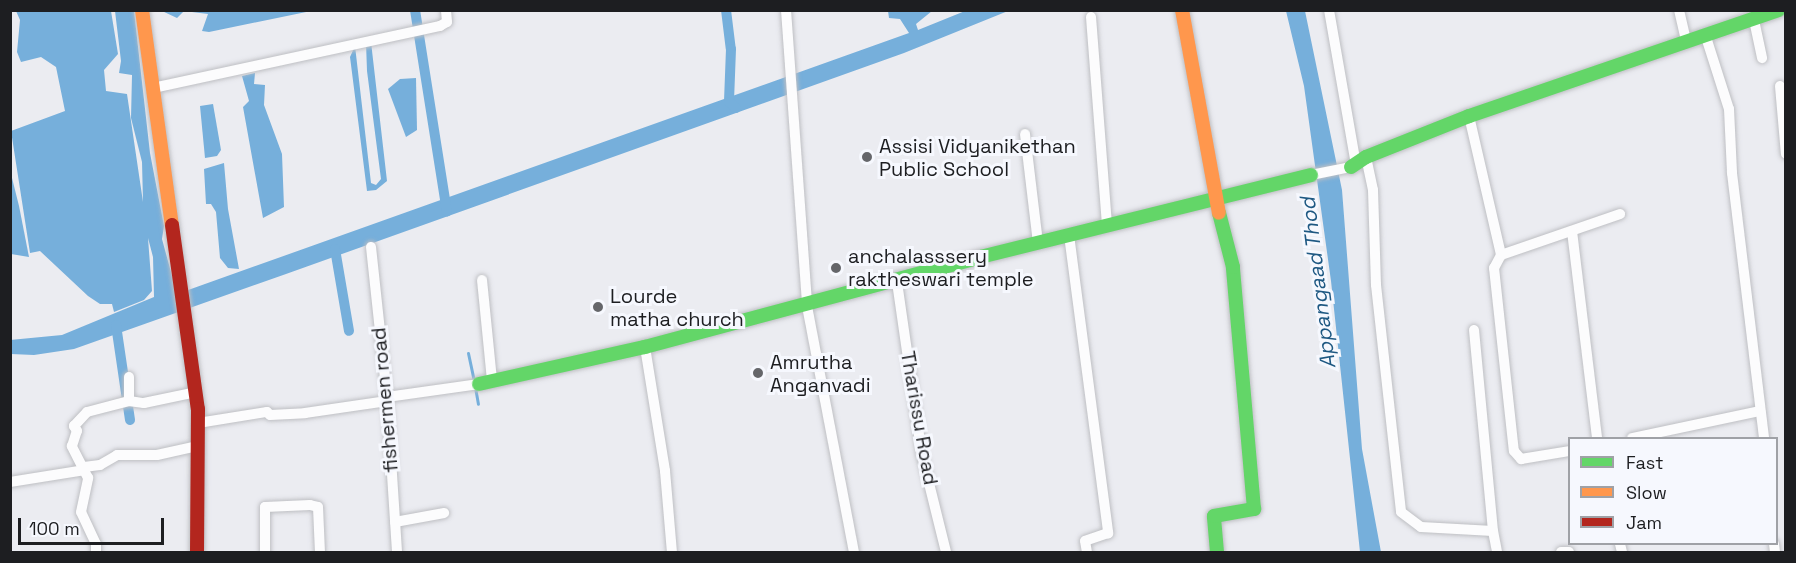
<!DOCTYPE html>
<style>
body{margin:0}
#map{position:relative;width:1796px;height:563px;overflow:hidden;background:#ebecf1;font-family:"Space Grotesk",sans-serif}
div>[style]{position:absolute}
.water>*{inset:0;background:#76afdb}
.stream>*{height:3px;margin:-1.5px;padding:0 1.5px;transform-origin:1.5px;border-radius:1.5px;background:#76afdb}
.canal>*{height:10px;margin:-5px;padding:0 5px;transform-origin:5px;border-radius:5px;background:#76afdb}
.roads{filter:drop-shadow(0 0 2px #bebfc3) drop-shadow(0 0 2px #bebfc3)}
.street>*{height:10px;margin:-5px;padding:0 5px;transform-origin:5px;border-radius:5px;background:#fcfcfd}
.fast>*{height:14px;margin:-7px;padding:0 7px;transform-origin:7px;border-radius:7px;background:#63d668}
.slow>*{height:14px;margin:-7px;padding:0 7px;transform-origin:7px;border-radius:7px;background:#ff974d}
.jam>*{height:14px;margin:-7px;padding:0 7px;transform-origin:7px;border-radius:7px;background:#b3261e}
.dots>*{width:16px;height:16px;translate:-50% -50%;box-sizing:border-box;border:3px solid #f6f8fe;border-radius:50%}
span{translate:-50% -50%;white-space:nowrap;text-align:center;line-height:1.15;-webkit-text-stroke:6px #f6f8fe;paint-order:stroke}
.poi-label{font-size:20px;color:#1d1e21}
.left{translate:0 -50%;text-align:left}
.street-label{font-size:20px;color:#1d1e21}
.water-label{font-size:21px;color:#1e5882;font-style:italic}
.frame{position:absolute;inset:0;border:12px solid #1d1e21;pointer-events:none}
.legend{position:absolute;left:1568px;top:437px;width:210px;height:108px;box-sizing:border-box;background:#f6f8fe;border:2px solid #9fa1a6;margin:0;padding:8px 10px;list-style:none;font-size:18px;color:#1d1e21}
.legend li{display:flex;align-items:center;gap:12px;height:30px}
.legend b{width:30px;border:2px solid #9fa1a6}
.scale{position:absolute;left:18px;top:518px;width:146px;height:27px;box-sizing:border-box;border:3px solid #1d1e21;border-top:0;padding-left:8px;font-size:18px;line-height:21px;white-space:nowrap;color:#1d1e21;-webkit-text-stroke:4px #f6f8fe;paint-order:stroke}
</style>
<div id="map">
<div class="water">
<i style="clip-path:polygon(16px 11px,111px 11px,118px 54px,104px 70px,106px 91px,127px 94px,143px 202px,142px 162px,131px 118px,132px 75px,119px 73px,121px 61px,115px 11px,134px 11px,150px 153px,164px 226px,162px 239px,177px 294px,909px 33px,900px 19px,889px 18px,888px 11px,932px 11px,916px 24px,918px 30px,965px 11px,1008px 11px,904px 53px,286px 274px,74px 349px,34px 355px,11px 354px,10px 340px,62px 335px,154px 297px,153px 257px,148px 238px,152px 291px,144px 300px,114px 312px,112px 304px,100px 304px,88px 296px,40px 251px,30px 253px,11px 131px,65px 111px,56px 67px,41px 57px,21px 62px,17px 52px,20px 20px)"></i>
<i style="clip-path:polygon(162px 11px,162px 10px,311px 11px,209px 32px,202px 31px,208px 14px,184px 11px,177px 18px)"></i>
<i style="clip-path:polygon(1286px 11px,1305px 11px,1342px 190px,1362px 449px,1381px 552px,1360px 552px,1331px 281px,1304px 86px)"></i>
<i style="clip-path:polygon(371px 42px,387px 181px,376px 190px,367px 191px,350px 57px,355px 46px,371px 183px,376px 185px,381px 179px,367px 71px,366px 43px)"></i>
<i style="clip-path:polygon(255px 73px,254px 84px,265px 85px,264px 105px,282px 154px,284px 207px,263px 218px,243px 107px,249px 101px,242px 76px)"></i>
<i style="clip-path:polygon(416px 78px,417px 130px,406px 137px,388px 89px,400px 79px)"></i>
<i style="clip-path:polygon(213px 104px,221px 150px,217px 156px,205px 158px,200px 106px)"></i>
<i style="clip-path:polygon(224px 163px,228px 209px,239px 269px,228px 268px,220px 258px,216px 212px,211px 204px,206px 204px,204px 169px)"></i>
<i style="clip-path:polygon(11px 174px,19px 206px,29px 257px,11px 254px)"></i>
</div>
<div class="stream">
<i style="left:468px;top:353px;width:29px;rotate:78deg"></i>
<i style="left:475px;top:387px;width:17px;rotate:80deg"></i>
</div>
<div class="canal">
<i style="left:415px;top:10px;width:204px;rotate:81deg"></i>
<i style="left:726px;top:10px;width:39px;rotate:83deg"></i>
<i style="left:731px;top:49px;width:53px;rotate:92.2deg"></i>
<i style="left:729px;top:102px;width:9px;rotate:41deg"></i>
<i style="left:335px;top:249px;width:83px;rotate:80.3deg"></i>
<i style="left:116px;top:325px;width:96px;rotate:81.6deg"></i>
</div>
<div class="roads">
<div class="street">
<i style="left:786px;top:10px;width:297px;rotate:85.9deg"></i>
<i style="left:807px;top:306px;width:250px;rotate:79.2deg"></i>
<i style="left:1329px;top:10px;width:156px;rotate:80.1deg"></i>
<i style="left:1679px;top:10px;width:32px;rotate:77deg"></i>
<i style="left:1091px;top:17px;width:209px;rotate:85.6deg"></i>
<i style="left:1754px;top:20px;width:39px;rotate:78deg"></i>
<i style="left:1705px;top:34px;width:79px;rotate:72.3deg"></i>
<i style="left:1729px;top:109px;width:64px;rotate:87.3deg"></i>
<i style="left:1732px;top:173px;width:267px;rotate:83.1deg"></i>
<i style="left:1780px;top:86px;width:68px;rotate:85deg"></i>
<i style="left:153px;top:88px;width:294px;rotate:-12.2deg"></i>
<i style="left:440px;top:26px;width:8px;rotate:-30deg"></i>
<i style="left:447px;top:22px;width:12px;rotate:-95deg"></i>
<i style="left:1469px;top:116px;width:143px;rotate:77deg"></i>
<i style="left:1501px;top:255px;width:126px;rotate:-19deg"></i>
<i style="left:1025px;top:134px;width:110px;rotate:83.2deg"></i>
<i style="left:1366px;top:157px;width:34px;rotate:78deg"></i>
<i style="left:1373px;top:190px;width:95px;rotate:88.2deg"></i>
<i style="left:1376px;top:285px;width:228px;rotate:83.7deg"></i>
<i style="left:1401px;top:512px;width:25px;rotate:37deg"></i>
<i style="left:1421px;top:527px;width:72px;rotate:3.2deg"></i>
<i style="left:1493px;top:531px;width:21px;rotate:79deg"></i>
<i style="left:1311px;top:175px;width:41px;rotate:-11.3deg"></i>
<i style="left:1572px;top:231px;width:209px;rotate:83.1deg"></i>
<i style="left:1069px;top:235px;width:301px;rotate:82.5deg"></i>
<i style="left:1108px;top:533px;width:24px;rotate:161deg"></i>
<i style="left:1085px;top:541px;width:11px;rotate:80deg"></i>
<i style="left:371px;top:247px;width:151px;rotate:83.9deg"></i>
<i style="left:387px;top:397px;width:155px;rotate:86.3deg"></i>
<i style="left:1501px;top:255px;width:15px;rotate:118deg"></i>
<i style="left:1494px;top:268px;width:184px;rotate:83.8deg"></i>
<i style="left:1514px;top:451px;width:11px;rotate:49deg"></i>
<i style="left:1521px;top:459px;width:50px;rotate:-9.3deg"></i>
<i style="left:482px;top:280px;width:100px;rotate:84.3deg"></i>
<i style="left:897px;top:282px;width:175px;rotate:81.8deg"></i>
<i style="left:922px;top:455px;width:100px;rotate:76.1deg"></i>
<i style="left:1474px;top:330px;width:202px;rotate:84.6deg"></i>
<i style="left:645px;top:347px;width:126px;rotate:80.8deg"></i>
<i style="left:665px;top:471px;width:81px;rotate:85.1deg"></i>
<i style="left:129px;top:377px;width:24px;rotate:90deg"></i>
<i style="left:129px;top:401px;width:15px;rotate:8deg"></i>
<i style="left:144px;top:403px;width:53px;rotate:-11.9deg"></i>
<i style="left:387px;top:397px;width:93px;rotate:-8deg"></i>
<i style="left:198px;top:423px;width:70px;rotate:-9.1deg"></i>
<i style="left:267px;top:412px;width:4px;rotate:45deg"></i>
<i style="left:270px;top:415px;width:35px;rotate:-3deg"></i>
<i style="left:305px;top:413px;width:83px;rotate:-8.3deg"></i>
<i style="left:1632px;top:438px;width:131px;rotate:-11.9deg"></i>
<i style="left:84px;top:467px;width:16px;rotate:-7deg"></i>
<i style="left:100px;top:465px;width:20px;rotate:-30deg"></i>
<i style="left:117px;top:455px;width:40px"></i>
<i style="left:157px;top:455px;width:42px;rotate:-12.4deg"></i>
<i style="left:10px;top:482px;width:76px;rotate:-9.1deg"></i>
<i style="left:395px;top:522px;width:50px;rotate:-10.4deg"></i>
<i style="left:1620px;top:544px;width:8px;rotate:76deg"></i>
<i style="left:1774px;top:544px;width:8px;rotate:83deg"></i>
<i style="left:96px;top:552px;width:8px;rotate:-90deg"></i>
<i style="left:96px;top:544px;width:35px;rotate:-115deg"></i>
<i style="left:81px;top:512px;width:35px;rotate:-78deg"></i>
<i style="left:88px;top:478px;width:36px;rotate:-117deg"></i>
<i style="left:72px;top:446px;width:16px;rotate:-72deg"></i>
<i style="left:77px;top:431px;width:6px;rotate:-121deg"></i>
<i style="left:74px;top:426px;width:19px;rotate:-47deg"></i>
<i style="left:87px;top:412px;width:43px;rotate:-14.7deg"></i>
<i style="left:265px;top:552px;width:45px;rotate:-90deg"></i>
<i style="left:265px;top:507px;width:45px;rotate:-2.5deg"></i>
<i style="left:310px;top:505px;width:8px;rotate:14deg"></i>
<i style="left:318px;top:507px;width:45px;rotate:87.5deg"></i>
<i style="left:1561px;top:552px;width:8px"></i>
</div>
<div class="fast">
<i style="left:1351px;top:167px;width:18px;rotate:-34deg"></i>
<i style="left:1366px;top:157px;width:111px;rotate:-21.7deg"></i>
<i style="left:1469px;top:116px;width:327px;rotate:-18.9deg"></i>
<i style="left:479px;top:384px;width:170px;rotate:-12.6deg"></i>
<i style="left:645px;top:347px;width:347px;rotate:-15deg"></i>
<i style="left:980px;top:257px;width:341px;rotate:-13.9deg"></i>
<i style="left:1217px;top:552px;width:36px;rotate:-95deg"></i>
<i style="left:1214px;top:516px;width:41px;rotate:-9.9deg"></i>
<i style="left:1254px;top:509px;width:243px;rotate:-95deg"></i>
<i style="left:1233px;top:267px;width:56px;rotate:-104.5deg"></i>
</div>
<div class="slow">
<i style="left:142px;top:10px;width:217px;rotate:82.1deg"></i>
<i style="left:1182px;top:10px;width:206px;rotate:79.7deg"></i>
</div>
<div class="jam">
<i style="left:172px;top:225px;width:186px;rotate:82deg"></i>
<i style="left:198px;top:409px;width:143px;rotate:90.4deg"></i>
</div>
</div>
<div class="dots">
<i style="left:867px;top:157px;background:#65666a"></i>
<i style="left:836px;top:268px;background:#65666a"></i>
<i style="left:598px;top:307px;background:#65666a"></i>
<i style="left:758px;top:373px;background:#65666a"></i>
</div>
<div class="poi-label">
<span class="left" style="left:879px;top:158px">Assisi Vidyanikethan<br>Public School</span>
<span class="left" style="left:848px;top:268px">anchalasssery<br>raktheswari temple</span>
<span class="left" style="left:610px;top:308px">Lourde<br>matha church</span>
<span class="left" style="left:770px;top:374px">Amrutha<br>Anganvadi</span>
</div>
<div class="street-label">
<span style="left:385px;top:400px;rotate:-95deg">fishermen road</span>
<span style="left:919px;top:418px;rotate:80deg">Tharissu Road</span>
</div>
<div class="water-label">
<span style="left:1318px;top:283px;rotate:-97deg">Appangaad Thod</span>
</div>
<div class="frame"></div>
<ul class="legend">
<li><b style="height:8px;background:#63d668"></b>Fast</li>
<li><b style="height:8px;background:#ff974d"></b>Slow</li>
<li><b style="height:8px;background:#b3261e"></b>Jam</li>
</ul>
<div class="scale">100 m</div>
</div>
